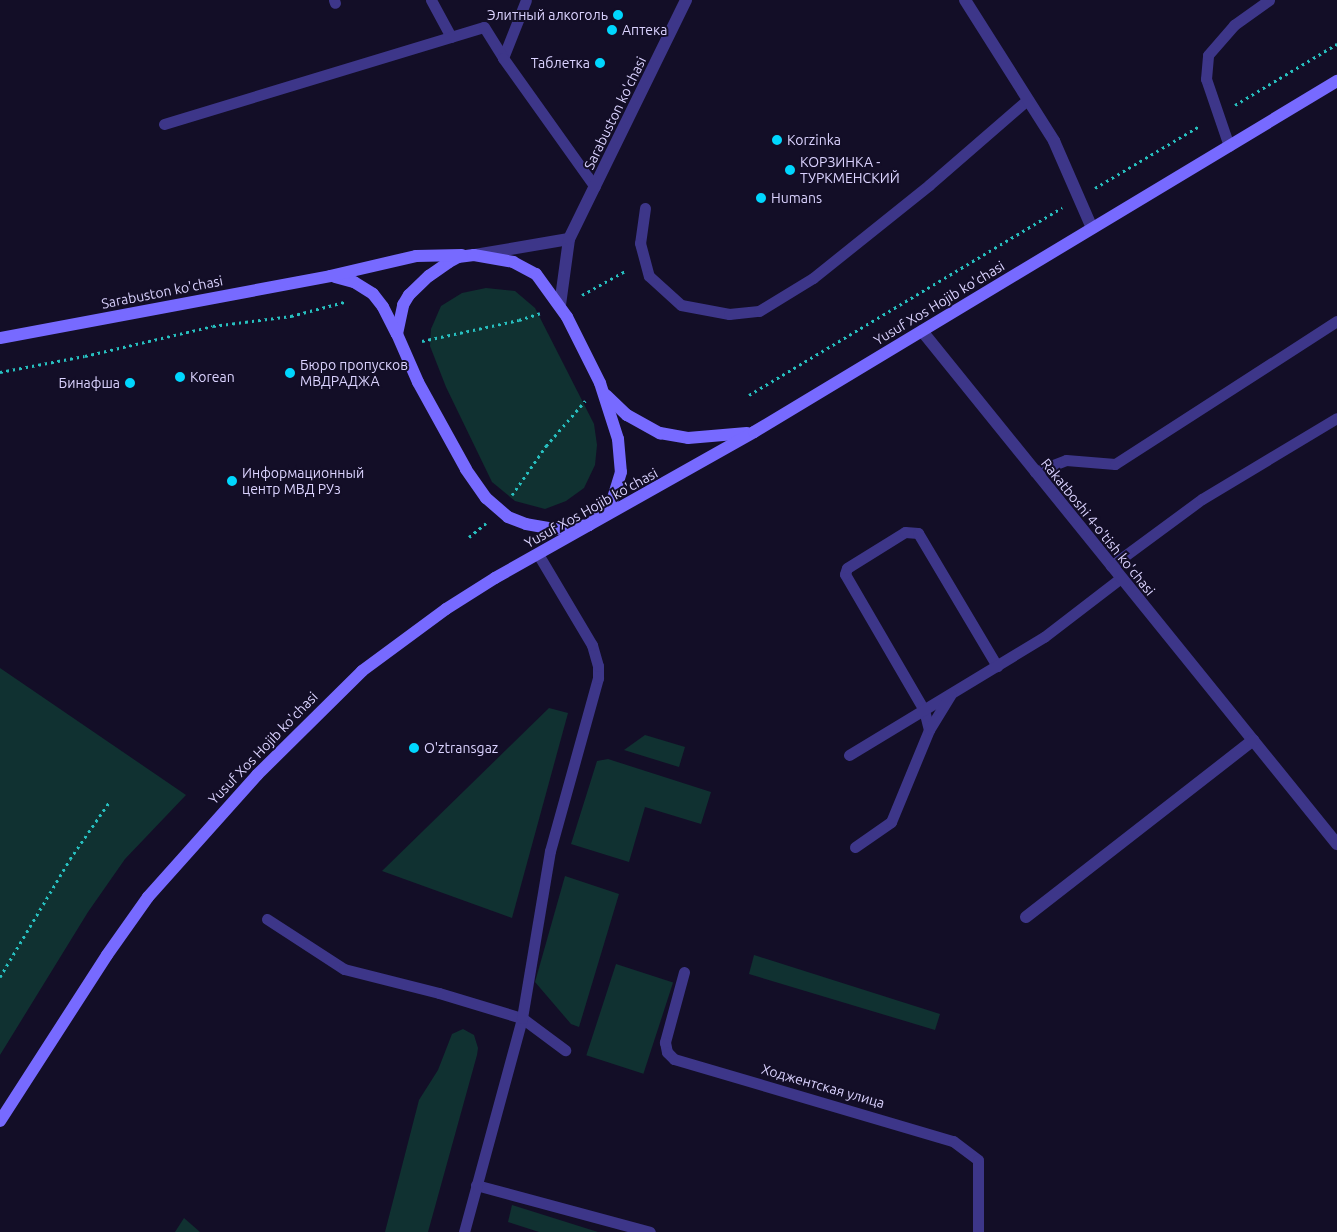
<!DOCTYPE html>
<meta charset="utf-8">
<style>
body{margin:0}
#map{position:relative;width:1337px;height:1232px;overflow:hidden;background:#130e27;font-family:Ubuntu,sans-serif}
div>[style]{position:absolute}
.green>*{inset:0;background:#103131;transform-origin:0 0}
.path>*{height:3px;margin-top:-1.5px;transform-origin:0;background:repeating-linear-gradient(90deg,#27bfbf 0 2.5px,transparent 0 6.5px)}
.lane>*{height:11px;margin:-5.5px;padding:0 5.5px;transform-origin:5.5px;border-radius:5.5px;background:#3d3689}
.street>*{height:12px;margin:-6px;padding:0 6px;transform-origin:6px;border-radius:6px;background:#3d3689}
.secondary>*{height:12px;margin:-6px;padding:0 6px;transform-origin:6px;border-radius:6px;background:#776aff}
.dots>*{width:14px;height:14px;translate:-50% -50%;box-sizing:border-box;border:2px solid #130e27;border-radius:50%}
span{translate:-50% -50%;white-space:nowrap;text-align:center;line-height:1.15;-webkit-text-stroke:4px #130e27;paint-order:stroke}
.poi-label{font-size:14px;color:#dbd3ff}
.right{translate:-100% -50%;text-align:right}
.left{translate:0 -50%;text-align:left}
.street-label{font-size:14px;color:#dbd3ff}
</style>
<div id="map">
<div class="green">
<i style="clip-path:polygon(486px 288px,515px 291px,535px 308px,594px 424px,597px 445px,595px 465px,584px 488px,566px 501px,545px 509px,515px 501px,492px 482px,446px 387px,430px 346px,431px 329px,441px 306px,462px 293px)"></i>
<i style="clip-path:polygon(0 668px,186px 795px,125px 859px,88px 912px,0 1055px)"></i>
<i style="clip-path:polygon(549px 708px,568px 713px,512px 918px,382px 871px)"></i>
<i style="clip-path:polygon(645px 735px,685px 747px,679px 767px,624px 750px)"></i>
<i style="clip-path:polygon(608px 759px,711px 792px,701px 824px,645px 807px,629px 862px,571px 844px,597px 761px)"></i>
<i style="clip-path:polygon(565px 876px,619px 894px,579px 1027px,571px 1024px,535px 982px)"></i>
<i style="clip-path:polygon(754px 955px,940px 1014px,935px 1030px,749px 974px)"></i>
<i style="left:616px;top:964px;width:60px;height:96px;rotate:18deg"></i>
<i style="clip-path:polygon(463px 1029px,474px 1035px,478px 1048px,477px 1055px,428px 1232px,385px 1232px,419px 1100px,438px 1070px,452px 1034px)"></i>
<i style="clip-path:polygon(512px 1205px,598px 1232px,539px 1232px,508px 1222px)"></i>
<i style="clip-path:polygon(184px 1218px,200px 1232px,175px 1232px)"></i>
</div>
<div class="path">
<i style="left:1235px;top:105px;width:119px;rotate:-30.9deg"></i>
<i style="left:1095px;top:188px;width:123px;rotate:-30.7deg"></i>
<i style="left:582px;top:295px;width:51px;rotate:-29.1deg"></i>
<i style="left:422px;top:341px;width:99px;rotate:-12.2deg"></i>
<i style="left:519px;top:320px;width:22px;rotate:-18deg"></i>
<i style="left:0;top:372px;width:86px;rotate:-10.7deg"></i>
<i style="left:85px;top:356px;width:131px;rotate:-13.2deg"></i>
<i style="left:213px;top:326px;width:79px;rotate:-7.3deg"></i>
<i style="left:291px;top:316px;width:55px;rotate:-14.8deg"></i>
<i style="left:749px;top:395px;width:365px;rotate:-30.9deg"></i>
<i style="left:512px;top:495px;width:60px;rotate:-55.2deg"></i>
<i style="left:546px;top:446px;width:60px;rotate:-49.1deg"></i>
<i style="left:469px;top:537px;width:22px;rotate:-39deg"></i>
<i style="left:0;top:977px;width:137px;rotate:-59.3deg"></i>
<i style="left:70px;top:859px;width:70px;rotate:-55.4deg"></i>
</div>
<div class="lane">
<i style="left:334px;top:0;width:3px;rotate:72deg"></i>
<i style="left:431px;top:0;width:42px;rotate:61.6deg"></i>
<i style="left:503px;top:58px;width:62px;rotate:-68.4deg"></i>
<i style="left:164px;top:124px;width:334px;rotate:-16.9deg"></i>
<i style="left:484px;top:27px;width:36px;rotate:58deg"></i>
<i style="left:503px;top:58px;width:158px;rotate:54.5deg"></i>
<i style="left:1229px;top:146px;width:71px;rotate:-108.9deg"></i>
<i style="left:1206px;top:79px;width:24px;rotate:-85deg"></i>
<i style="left:1208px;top:55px;width:40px;rotate:-49deg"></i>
<i style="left:1234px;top:25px;width:43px;rotate:-35.5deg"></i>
<i style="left:645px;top:208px;width:35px;rotate:98deg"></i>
<i style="left:640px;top:243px;width:34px;rotate:75deg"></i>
<i style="left:649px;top:276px;width:43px;rotate:42.2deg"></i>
<i style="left:681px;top:305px;width:49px;rotate:10.6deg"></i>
<i style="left:729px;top:314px;width:30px;rotate:-6deg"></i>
<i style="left:759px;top:311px;width:63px;rotate:-31.4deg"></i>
<i style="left:813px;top:278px;width:149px;rotate:-38.7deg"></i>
<i style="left:929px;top:185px;width:130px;rotate:-40.9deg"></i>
<i style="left:1035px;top:472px;width:33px;rotate:-21deg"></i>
<i style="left:1066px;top:460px;width:49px;rotate:4.7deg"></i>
<i style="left:1115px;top:464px;width:264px;rotate:-32.8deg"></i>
<i style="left:1111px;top:566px;width:113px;rotate:-36.4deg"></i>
<i style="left:1202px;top:499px;width:157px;rotate:-31deg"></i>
<i style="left:929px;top:730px;width:21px;rotate:-104deg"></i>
<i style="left:924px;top:710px;width:157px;rotate:-120.2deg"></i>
<i style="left:845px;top:574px;width:6px;rotate:-72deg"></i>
<i style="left:847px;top:568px;width:68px;rotate:-31.8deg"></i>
<i style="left:905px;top:532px;width:13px;rotate:4deg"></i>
<i style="left:918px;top:533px;width:155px;rotate:59.3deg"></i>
<i style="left:849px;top:755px;width:228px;rotate:-31.2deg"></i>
<i style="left:1044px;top:637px;width:97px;rotate:-37.5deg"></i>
<i style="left:855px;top:847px;width:44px;rotate:-34.8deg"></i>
<i style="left:891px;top:822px;width:100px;rotate:-67.6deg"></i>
<i style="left:929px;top:730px;width:42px;rotate:-58.6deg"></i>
<i style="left:267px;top:919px;width:92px;rotate:33deg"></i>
<i style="left:344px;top:969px;width:98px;rotate:14.2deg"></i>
<i style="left:439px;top:993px;width:87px;rotate:16.8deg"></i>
<i style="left:522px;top:1018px;width:54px;rotate:36.7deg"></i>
<i style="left:684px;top:972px;width:73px;rotate:105.2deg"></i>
<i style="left:665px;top:1042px;width:10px;rotate:79deg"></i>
<i style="left:667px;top:1052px;width:10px;rotate:45deg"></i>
<i style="left:674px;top:1059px;width:291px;rotate:16.4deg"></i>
<i style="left:953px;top:1141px;width:31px;rotate:37deg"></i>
<i style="left:978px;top:1160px;width:72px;rotate:90deg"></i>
<i style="left:476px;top:1185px;width:180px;rotate:15.1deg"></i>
<i style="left:464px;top:1232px;width:222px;rotate:-74.8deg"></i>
<i style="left:522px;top:1018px;width:169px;rotate:-80.5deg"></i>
<i style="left:550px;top:851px;width:180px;rotate:-74.5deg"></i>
<i style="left:598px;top:678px;width:12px;rotate:-90deg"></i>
<i style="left:598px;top:666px;width:22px;rotate:-106deg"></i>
<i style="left:592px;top:645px;width:106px;rotate:-120.7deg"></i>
</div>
<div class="street">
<i style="left:965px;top:0;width:167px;rotate:57.7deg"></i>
<i style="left:1054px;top:141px;width:95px;rotate:66.4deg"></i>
<i style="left:475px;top:255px;width:95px;rotate:-9.7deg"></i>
<i style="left:560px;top:305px;width:67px;rotate:-82.2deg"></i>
<i style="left:569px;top:239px;width:266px;rotate:-63.9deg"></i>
<i style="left:922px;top:331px;width:660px;rotate:51.03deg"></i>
<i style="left:1026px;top:917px;width:288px;rotate:-37.9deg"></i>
</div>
<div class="secondary">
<i style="left:474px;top:255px;width:40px;rotate:10deg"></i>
<i style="left:513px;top:262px;width:26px;rotate:28deg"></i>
<i style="left:536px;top:274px;width:53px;rotate:54.2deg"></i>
<i style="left:567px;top:317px;width:74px;rotate:63.4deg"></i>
<i style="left:600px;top:383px;width:59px;rotate:72.2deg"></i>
<i style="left:618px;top:439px;width:33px;rotate:85deg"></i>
<i style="left:621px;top:472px;width:28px;rotate:107deg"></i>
<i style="left:613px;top:499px;width:15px;rotate:127deg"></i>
<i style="left:604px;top:511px;width:21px;rotate:137deg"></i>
<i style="left:589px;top:525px;width:35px;rotate:173deg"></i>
<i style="left:554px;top:529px;width:28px;rotate:-170deg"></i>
<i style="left:526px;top:524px;width:19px;rotate:-159deg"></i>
<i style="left:508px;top:517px;width:29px;rotate:-139deg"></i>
<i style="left:486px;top:498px;width:35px;rotate:-125deg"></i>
<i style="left:466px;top:469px;width:99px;rotate:-118.9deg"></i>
<i style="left:418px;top:382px;width:52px;rotate:-113.6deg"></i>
<i style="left:397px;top:334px;width:30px;rotate:-78deg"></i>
<i style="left:403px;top:305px;width:12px;rotate:-59deg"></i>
<i style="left:409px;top:295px;width:28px;rotate:-44deg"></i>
<i style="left:429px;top:276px;width:24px;rotate:-35deg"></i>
<i style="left:449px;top:262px;width:10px;rotate:-29deg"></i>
<i style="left:458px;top:257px;width:16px;rotate:-7deg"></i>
<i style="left:335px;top:277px;width:20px;rotate:15deg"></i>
<i style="left:354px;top:282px;width:22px;rotate:32deg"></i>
<i style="left:373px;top:294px;width:16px;rotate:52deg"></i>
<i style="left:383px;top:307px;width:30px;rotate:63deg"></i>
<i style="left:0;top:338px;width:336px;rotate:-10.6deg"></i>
<i style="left:330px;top:276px;width:88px;rotate:-13.1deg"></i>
<i style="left:416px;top:256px;width:46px;rotate:-1.2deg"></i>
<i style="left:606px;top:395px;width:29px;rotate:44deg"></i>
<i style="left:627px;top:415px;width:38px;rotate:29deg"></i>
<i style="left:660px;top:433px;width:28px;rotate:10deg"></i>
<i style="left:688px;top:438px;width:59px;rotate:-4.8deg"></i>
<i style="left:0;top:1121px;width:197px;rotate:-57.2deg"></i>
<i style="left:107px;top:955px;width:71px;rotate:-54.7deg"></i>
<i style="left:148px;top:897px;width:164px;rotate:-48.2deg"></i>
<i style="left:257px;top:775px;width:148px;rotate:-44.7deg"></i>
<i style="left:362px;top:671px;width:104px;rotate:-36.4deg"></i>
<i style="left:446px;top:609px;width:58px;rotate:-32.3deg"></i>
<i style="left:495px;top:578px;width:297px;rotate:-29.4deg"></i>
<i style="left:754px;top:432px;width:681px;rotate:-31.05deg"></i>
</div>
<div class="dots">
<i style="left:618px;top:15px;background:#00d7fe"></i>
<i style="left:612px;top:30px;background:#00d7fe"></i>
<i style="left:600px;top:63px;background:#00d7fe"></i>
<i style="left:777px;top:140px;background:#00d7fe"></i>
<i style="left:790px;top:170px;background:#00d7fe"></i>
<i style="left:761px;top:198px;background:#00d7fe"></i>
<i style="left:290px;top:373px;background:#00d7fe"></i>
<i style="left:180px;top:377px;background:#00d7fe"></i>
<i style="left:130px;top:383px;background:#00d7fe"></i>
<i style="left:232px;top:481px;background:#00d7fe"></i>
<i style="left:414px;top:748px;background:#00d7fe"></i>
</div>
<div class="poi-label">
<span class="right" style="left:608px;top:15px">Элитный алкоголь</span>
<span class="left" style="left:622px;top:30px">Аптека</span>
<span class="right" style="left:590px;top:63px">Таблетка</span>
<span class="left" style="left:787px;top:140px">Korzinka</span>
<span class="left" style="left:800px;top:170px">КОРЗИНКА -<br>ТУРКМЕНСКИЙ</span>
<span class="left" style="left:771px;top:198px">Humans</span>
<span class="left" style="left:300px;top:373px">Бюро пропусков<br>МВДРАДЖА</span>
<span class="left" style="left:190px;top:377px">Korean</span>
<span class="right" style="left:120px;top:383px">Бинафша</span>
<span class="left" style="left:242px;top:481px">Информационный<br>центр МВД РУз</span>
<span class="left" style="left:424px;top:748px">O'ztransgaz</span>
</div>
<div class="street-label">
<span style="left:615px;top:113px;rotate:-64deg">Sarabuston ko'chasi</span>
<span style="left:162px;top:292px;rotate:-11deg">Sarabuston ko'chasi</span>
<span style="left:939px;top:303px;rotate:-31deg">Yusuf Xos Hojib ko'chasi</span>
<span style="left:591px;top:508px;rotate:-29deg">Yusuf Xos Hojib ko'chasi</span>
<span style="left:1098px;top:527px;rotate:51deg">Rakatboshi 4-o'tish ko'chasi</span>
<span style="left:263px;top:748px;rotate:-46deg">Yusuf Xos Hojib ko'chasi</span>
<span style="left:823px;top:1086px;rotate:16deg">Ходжентская улица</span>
</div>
</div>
